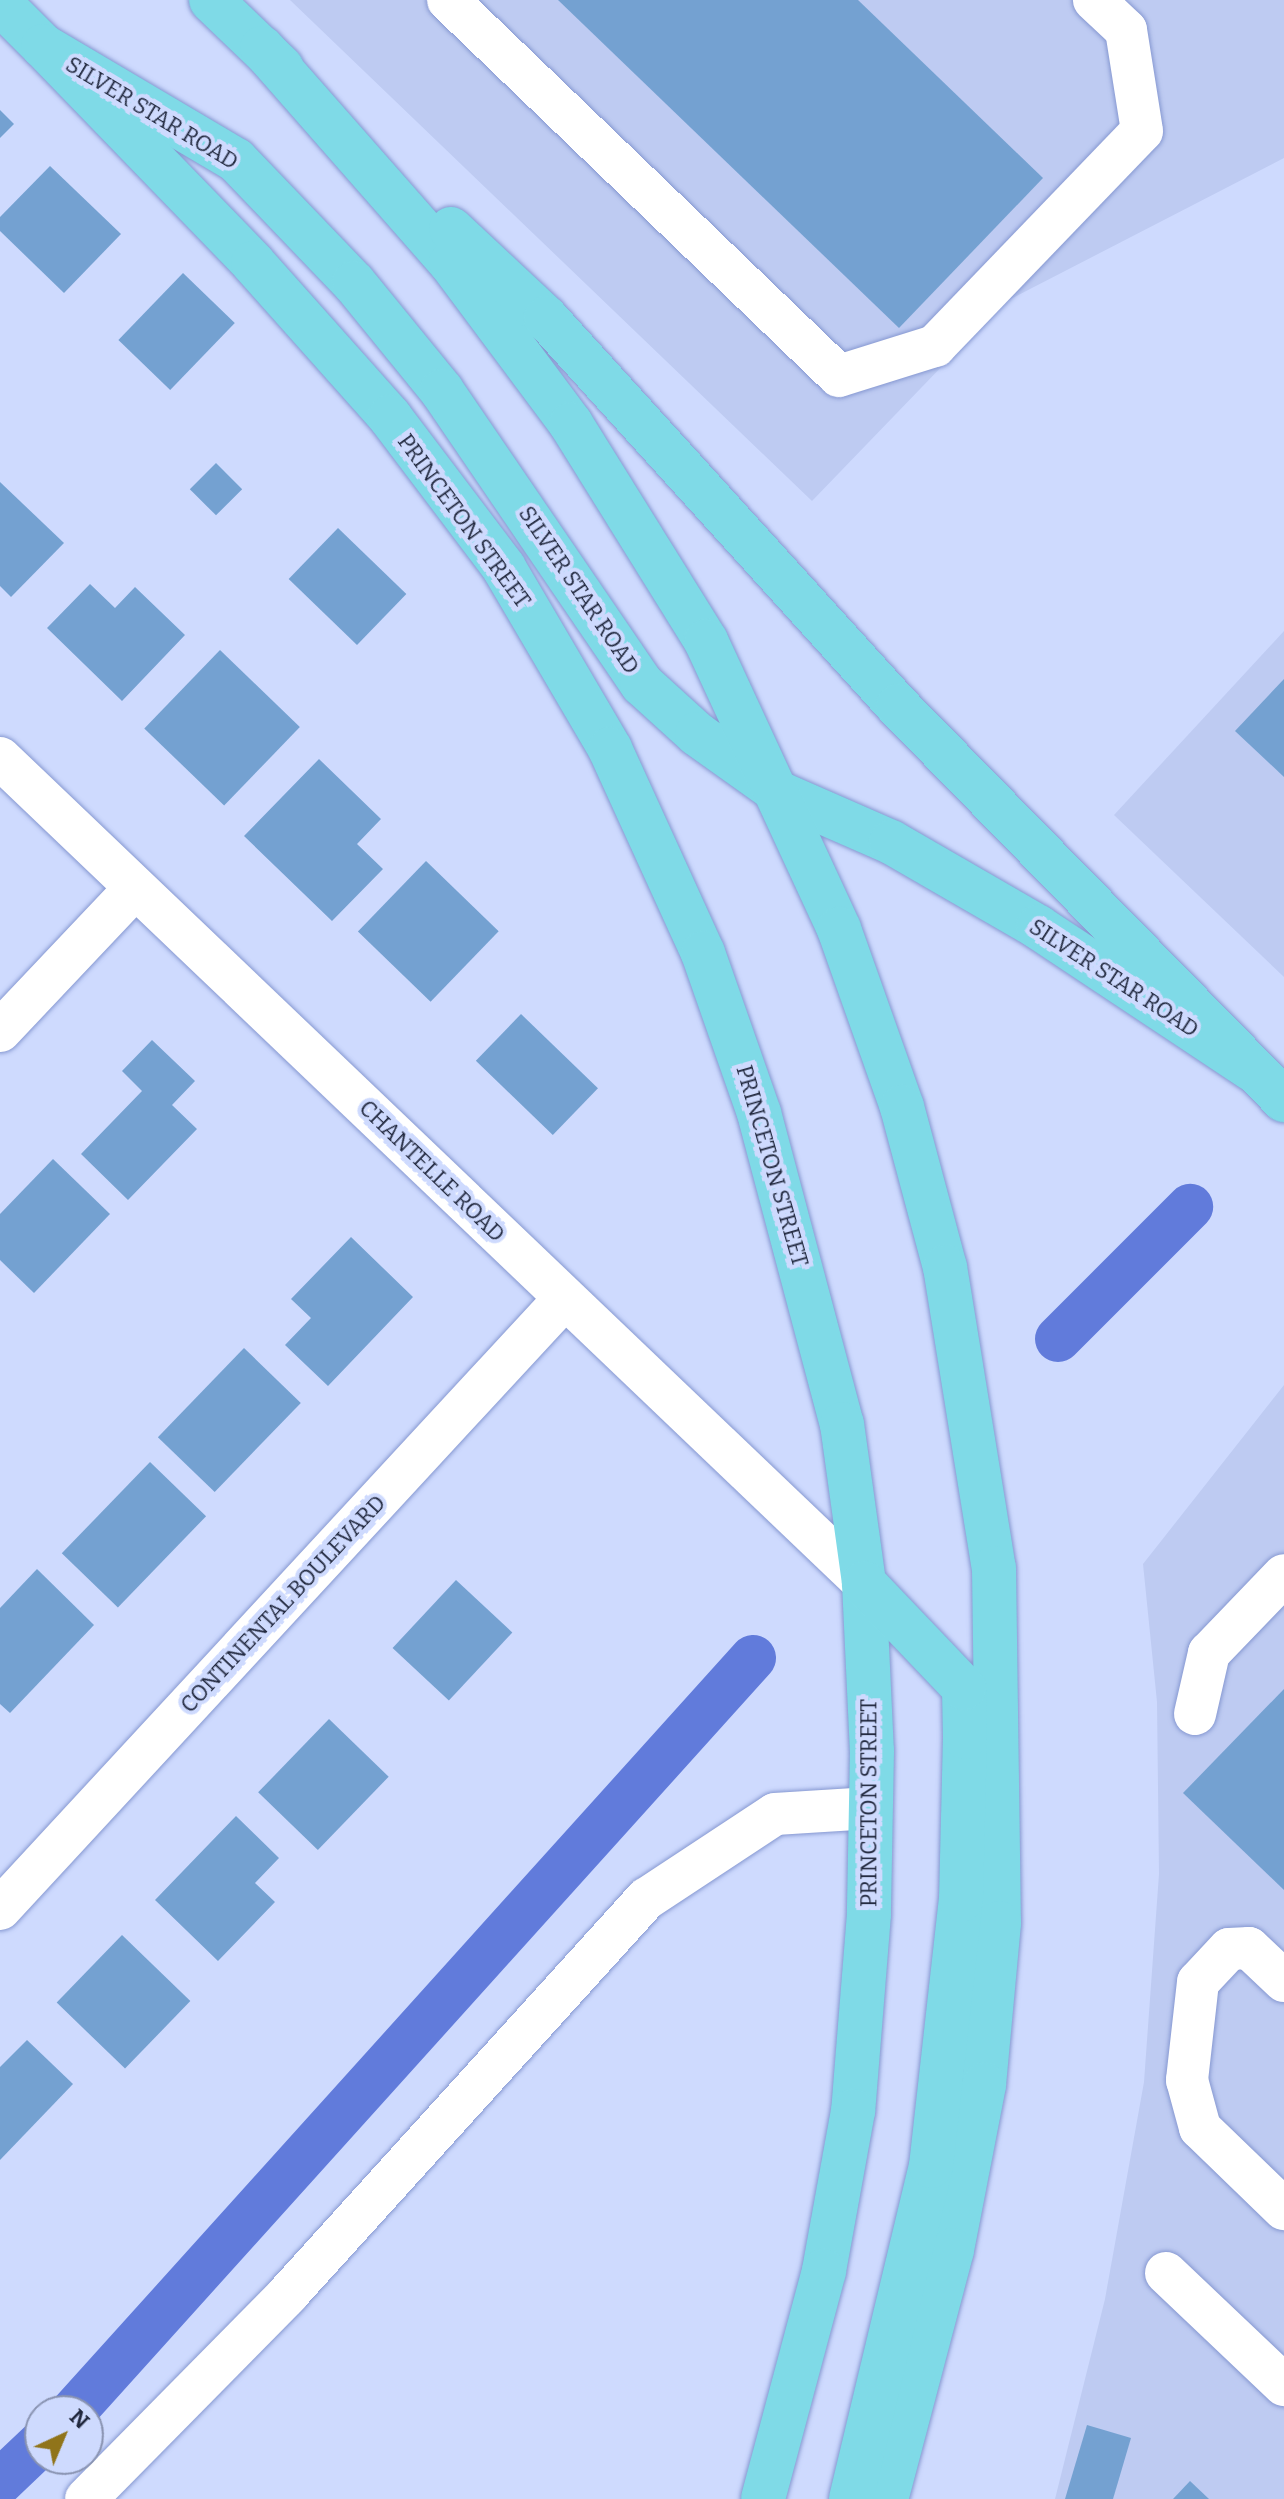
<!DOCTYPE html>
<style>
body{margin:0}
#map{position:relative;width:1284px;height:2499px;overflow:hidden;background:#cedafe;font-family:Bitter,serif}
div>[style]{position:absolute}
.built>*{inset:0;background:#becbf2}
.canal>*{height:46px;margin:-23px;padding:0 23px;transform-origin:23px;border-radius:23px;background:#617bdb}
.building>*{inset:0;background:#74a1d1;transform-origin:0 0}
.roads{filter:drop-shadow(0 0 2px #8698d1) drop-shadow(0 0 2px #8698d1)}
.minor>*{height:42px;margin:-21px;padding:0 21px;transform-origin:21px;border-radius:21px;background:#fff}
.major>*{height:44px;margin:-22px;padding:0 22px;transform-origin:22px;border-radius:22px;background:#7fdae7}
span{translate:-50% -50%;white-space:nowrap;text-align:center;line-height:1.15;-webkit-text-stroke:8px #cedafe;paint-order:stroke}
.street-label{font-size:22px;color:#21283e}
.north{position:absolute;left:24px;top:2395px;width:80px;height:80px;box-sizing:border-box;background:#cedafe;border:2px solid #8993b1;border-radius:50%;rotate:44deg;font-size:22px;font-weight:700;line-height:32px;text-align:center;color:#21283e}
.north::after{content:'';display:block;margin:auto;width:28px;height:36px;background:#90741a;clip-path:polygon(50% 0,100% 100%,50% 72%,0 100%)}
</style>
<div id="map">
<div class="built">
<i style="clip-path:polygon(290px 0,1284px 0,1284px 158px,1003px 303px,812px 501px)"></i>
<i style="clip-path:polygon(1284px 631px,1284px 977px,1114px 815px)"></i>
<i style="clip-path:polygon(1284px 1385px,1284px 2499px,1055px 2499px,1105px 2299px,1144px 2082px,1159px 1874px,1157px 1702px,1143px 1564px)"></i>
</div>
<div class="canal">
<i style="left:1058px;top:1339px;width:187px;rotate:-45deg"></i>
<i style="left:74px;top:2411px;width:1014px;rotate:-47.96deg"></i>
<i style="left:0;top:2482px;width:55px;rotate:-43.5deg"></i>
</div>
<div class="building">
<i style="clip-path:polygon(558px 0,858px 0,1043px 178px,899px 328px)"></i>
<i style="clip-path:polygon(0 110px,14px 124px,0 138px)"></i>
<i style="clip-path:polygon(50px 166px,121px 234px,64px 293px,0 231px,0 217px)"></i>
<i style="left:183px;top:273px;width:72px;height:93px;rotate:44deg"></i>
<i style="left:216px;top:463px;width:37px;height:37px;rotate:45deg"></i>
<i style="clip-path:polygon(0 482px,64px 543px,11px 597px,0 586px)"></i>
<i style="left:338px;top:528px;width:95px;height:71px;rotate:44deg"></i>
<i style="clip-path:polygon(90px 584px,115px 608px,135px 587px,185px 635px,122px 701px,47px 628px)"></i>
<i style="left:220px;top:650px;width:111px;height:109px;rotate:44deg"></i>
<i style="clip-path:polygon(1284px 679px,1284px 777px,1235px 731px)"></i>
<i style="clip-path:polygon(319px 759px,381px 819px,357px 844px,383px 869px,332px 921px,244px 836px)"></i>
<i style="left:426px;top:861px;width:101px;height:98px;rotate:44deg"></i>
<i style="left:521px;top:1014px;width:107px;height:65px;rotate:44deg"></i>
<i style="clip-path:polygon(152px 1040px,195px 1081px,172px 1105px,197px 1129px,128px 1200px,81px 1154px,142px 1091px,122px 1071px)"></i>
<i style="clip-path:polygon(53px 1159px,110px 1214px,34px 1293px,0 1260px,0 1214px)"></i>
<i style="clip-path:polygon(351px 1237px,413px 1297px,328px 1386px,285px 1345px,311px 1318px,291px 1299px)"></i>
<i style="left:244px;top:1348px;width:79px;height:124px;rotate:44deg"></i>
<i style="left:150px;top:1462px;width:78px;height:127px;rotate:44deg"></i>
<i style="clip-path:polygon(37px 1569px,94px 1625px,10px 1713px,0 1704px,0 1608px)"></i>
<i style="left:456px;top:1580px;width:77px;height:93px;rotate:43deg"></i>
<i style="clip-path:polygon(1284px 1689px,1284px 1890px,1183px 1793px)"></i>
<i style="left:329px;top:1719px;width:83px;height:102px;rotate:44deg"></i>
<i style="clip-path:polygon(236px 1816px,279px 1858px,255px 1883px,275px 1902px,218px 1961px,155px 1900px)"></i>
<i style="left:122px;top:1935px;width:95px;height:94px;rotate:44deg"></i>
<i style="clip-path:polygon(27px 2040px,73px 2084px,0 2160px,0 2067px)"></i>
<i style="clip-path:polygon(1087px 2425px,1131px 2438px,1113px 2499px,1065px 2499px)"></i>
<i style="clip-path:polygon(1190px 2481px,1209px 2499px,1173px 2499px)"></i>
</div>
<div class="roads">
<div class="minor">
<i style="left:448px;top:0;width:542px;rotate:43.88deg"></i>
<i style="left:839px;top:376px;width:101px;rotate:-17.4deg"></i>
<i style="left:935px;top:346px;width:298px;rotate:-46.1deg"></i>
<i style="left:1142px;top:131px;width:102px;rotate:-99deg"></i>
<i style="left:1126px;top:30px;width:44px;rotate:-136.8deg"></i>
<i style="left:0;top:758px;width:1195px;rotate:43.68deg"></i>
<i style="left:0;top:1031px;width:197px;rotate:-46.6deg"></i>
<i style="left:1195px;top:1714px;width:63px;rotate:-77.1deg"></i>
<i style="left:1209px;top:1653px;width:108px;rotate:-46.1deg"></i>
<i style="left:0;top:1909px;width:832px;rotate:-47.24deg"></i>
<i style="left:1284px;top:1981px;width:48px;rotate:-136.7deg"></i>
<i style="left:1249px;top:1948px;width:20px;rotate:177deg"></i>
<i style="left:1229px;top:1949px;width:45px;rotate:133.2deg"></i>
<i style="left:1198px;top:1982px;width:99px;rotate:96.4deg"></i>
<i style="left:1187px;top:2080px;width:50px;rotate:74.8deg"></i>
<i style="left:1200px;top:2128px;width:117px;rotate:44deg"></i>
<i style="left:1166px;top:2273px;width:163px;rotate:43.5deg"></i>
<i style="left:86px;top:2499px;width:286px;rotate:-45.4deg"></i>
<i style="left:287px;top:2295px;width:535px;rotate:-47.81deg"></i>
<i style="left:646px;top:1899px;width:154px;rotate:-33.4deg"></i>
<i style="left:775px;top:1814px;width:96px;rotate:-3.6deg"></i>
</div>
<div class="major">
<i style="left:211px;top:0;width:98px;rotate:43.8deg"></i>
<i style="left:0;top:3px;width:61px;rotate:45deg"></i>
<i style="left:43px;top:46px;width:224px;rotate:30.6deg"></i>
<i style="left:236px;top:160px;width:170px;rotate:46.2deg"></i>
<i style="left:354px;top:283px;width:139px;rotate:50.8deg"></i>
<i style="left:442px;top:391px;width:355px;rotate:55.7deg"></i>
<i style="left:642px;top:684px;width:74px;rotate:42.3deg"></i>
<i style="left:697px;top:734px;width:103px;rotate:35.5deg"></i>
<i style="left:781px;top:794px;width:120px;rotate:23.6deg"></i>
<i style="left:891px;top:842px;width:170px;rotate:30deg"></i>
<i style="left:1038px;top:927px;width:257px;rotate:33.6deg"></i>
<i style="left:43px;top:46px;width:302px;rotate:45.9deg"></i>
<i style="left:253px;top:263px;width:206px;rotate:48.3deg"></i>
<i style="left:390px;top:417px;width:189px;rotate:52.9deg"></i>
<i style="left:504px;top:568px;width:210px;rotate:59.6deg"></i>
<i style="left:610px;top:749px;width:224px;rotate:65.5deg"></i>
<i style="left:703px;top:953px;width:170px;rotate:70.7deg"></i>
<i style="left:759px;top:1113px;width:322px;rotate:75.1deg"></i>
<i style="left:842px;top:1424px;width:161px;rotate:82.1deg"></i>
<i style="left:864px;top:1583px;width:168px;rotate:87.3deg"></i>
<i style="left:872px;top:1751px;width:163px;rotate:91.1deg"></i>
<i style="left:869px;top:1914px;width:198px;rotate:94.6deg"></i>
<i style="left:853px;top:2111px;width:163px;rotate:100.3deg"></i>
<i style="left:824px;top:2271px;width:236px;rotate:105deg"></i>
<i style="left:262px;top:48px;width:286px;rotate:48.7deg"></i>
<i style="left:451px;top:263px;width:201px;rotate:53.3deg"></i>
<i style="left:571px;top:424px;width:256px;rotate:58.1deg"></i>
<i style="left:706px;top:641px;width:317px;rotate:65.2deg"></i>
<i style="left:839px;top:929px;width:189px;rotate:70.5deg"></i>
<i style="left:902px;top:1107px;width:166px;rotate:75deg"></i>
<i style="left:945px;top:1267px;width:305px;rotate:80.8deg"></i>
<i style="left:994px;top:1568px;width:355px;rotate:89.2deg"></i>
<i style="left:999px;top:1923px;width:163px;rotate:95.3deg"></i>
<i style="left:984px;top:2085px;width:168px;rotate:101deg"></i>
<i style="left:952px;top:2250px;width:258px;rotate:104.8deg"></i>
<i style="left:451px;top:229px;width:130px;rotate:43.1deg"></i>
<i style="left:546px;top:318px;width:524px;rotate:47.79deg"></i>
<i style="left:898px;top:706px;width:552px;rotate:45.59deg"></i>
<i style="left:851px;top:2499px;width:342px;rotate:-76.5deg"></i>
<i style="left:931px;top:2166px;width:268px;rotate:-83.6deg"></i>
<i style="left:961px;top:1900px;width:163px;rotate:-88.6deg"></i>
<i style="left:965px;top:1737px;width:49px;rotate:-91.2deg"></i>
<i style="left:964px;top:1688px;width:145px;rotate:-133.6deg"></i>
</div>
</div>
<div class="street-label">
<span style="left:152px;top:113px;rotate:31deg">SILVER STAR ROAD</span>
<span style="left:464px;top:521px;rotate:54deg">PRINCETON STREET</span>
<span style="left:579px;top:590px;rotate:56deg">SILVER STAR ROAD</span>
<span style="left:1114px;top:978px;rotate:33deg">SILVER STAR ROAD</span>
<span style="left:772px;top:1166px;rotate:74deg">PRINCETON STREET</span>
<span style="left:432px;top:1171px;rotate:44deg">CHANTELLE ROAD</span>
<span style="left:283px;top:1604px;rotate:-47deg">CONTINENTAL BOULEVARD</span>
<span style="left:869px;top:1803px;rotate:-90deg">PRINCETON STREET</span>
</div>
<div class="north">N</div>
</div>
